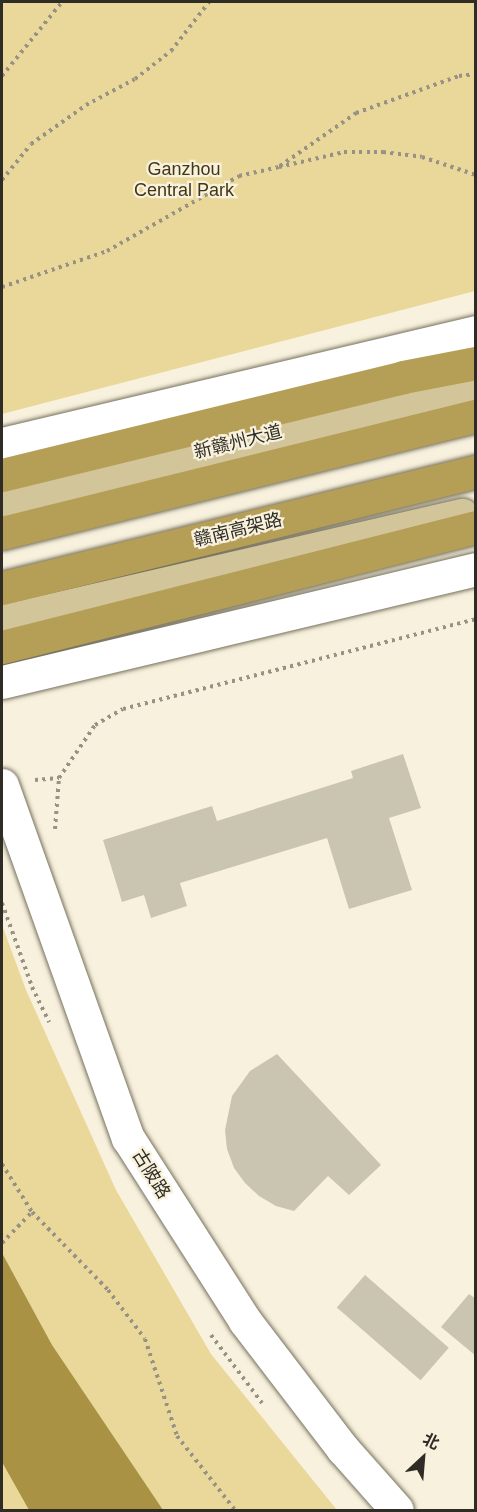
<!DOCTYPE html>
<meta charset="utf-8">
<style>
body{margin:0}
#map{position:relative;width:477px;height:1512px;overflow:hidden;background:#f8f1dd;font-family:Helvetica,"Noto Sans SC",sans-serif}
div>[style]{position:absolute}
.green>*{inset:0;background:#ead89a}
.water>*{inset:0;background:#a99244}
.building>*{inset:0;background:#cac5b1;transform-origin:0 0}
.path>*{height:4px;margin-top:-2px;transform-origin:0;background:repeating-linear-gradient(90deg,#979284 0 3px,transparent 0 7.5px)}
.roads{filter:drop-shadow(0 0 2px #76715e) drop-shadow(0 0 2px #76715e)}
.minor>*{height:33px;margin:-16.5px;padding:0 16.5px;transform-origin:16.5px;border-radius:16.5px;background:#fff}
.major>*{height:33px;margin:-16.5px;padding:0 16.5px;transform-origin:16.5px;border-radius:16.5px;background:#d3c59a}
.highway>*{height:33px;margin:-16.5px;padding:0 16.5px;transform-origin:16.5px;border-radius:16.5px;background:#b59f57}
span{translate:-50% -50%;white-space:nowrap;text-align:center;line-height:1.15;-webkit-text-stroke:4.5px #f8f1dd;paint-order:stroke}
.park-label{font-size:18px;color:#413714}
.street-label{font-size:18px;color:#2e2c24}
.frame{position:absolute;inset:0;border:3px solid #2e2c24;pointer-events:none}
.north{position:absolute;left:393px;top:1428px;width:60px;height:60px;-webkit-text-stroke:4px #f8f1dd;paint-order:stroke;rotate:26deg;font-size:16px;font-weight:700;line-height:24px;text-align:center;color:#2e2c24}
.north::after{content:'';display:block;margin:auto;width:21px;height:27px;background:#2e2c24;clip-path:polygon(50% 0,100% 100%,50% 72%,0 100%)}
</style>
<div id="map">
<div class="green">
<i style="clip-path:polygon(2px 2px,475px 2px,475px 291px,2px 414px)"></i>
<i style="clip-path:polygon(2px 925px,26px 990px,116px 1190px,211px 1354px,337px 1510px,2px 1510px)"></i>
</div>
<div class="water">
<i style="clip-path:polygon(2px 1253px,52px 1345px,163px 1510px,29px 1510px,2px 1462px)"></i>
</div>
<div class="building">
<i style="clip-path:polygon(403px 754px,421px 808px,389px 818px,412px 890px,349px 909px,327px 838px,180px 883px,187px 906px,151px 918px,144px 895px,122px 902px,103px 840px,212px 806px,217px 821px,353px 778px,351px 771px)"></i>
<i style="clip-path:polygon(277px 1054px,381px 1165px,349px 1195px,328px 1176px,294px 1211px,276px 1206px,259px 1196px,245px 1183px,234px 1168px,227px 1149px,225px 1130px,232px 1096px,250px 1071px)"></i>
<i style="left:365px;top:1275px;width:111px;height:43px;rotate:41deg"></i>
<i style="clip-path:polygon(469px 1294px,476px 1299px,476px 1356px,441px 1327px)"></i>
</div>
<div class="path">
<i style="left:2px;top:76px;width:95px;rotate:-51deg"></i>
<i style="left:280px;top:166px;width:93px;rotate:-34.9deg"></i>
<i style="left:356px;top:113px;width:109px;rotate:-19.8deg"></i>
<i style="left:459px;top:76px;width:17px;rotate:-7deg"></i>
<i style="left:2px;top:180px;width:46px;rotate:-51.1deg"></i>
<i style="left:31px;top:144px;width:67px;rotate:-35.3deg"></i>
<i style="left:86px;top:105px;width:55px;rotate:-28deg"></i>
<i style="left:135px;top:79px;width:46px;rotate:-37.9deg"></i>
<i style="left:171px;top:51px;width:62px;rotate:-52.2deg"></i>
<i style="left:2px;top:287px;width:111px;rotate:-18.9deg"></i>
<i style="left:107px;top:251px;width:152px;rotate:-29.6deg"></i>
<i style="left:239px;top:176px;width:41px;rotate:-12.7deg"></i>
<i style="left:279px;top:167px;width:67px;rotate:-13deg"></i>
<i style="left:344px;top:152px;width:39px"></i>
<i style="left:383px;top:152px;width:39px;rotate:7deg"></i>
<i style="left:422px;top:157px;width:57px;rotate:18.4deg"></i>
<i style="left:35px;top:780px;width:24px;rotate:-5deg"></i>
<i style="left:55px;top:829px;width:51px;rotate:-85.5deg"></i>
<i style="left:59px;top:778px;width:64px;rotate:-55.8deg"></i>
<i style="left:95px;top:725px;width:32px;rotate:-30deg"></i>
<i style="left:123px;top:709px;width:364px;rotate:-14.3deg"></i>
<i style="left:2px;top:903px;width:89px;rotate:70.3deg"></i>
<i style="left:32px;top:987px;width:39px;rotate:64deg"></i>
<i style="left:2px;top:1164px;width:57px;rotate:58deg"></i>
<i style="left:32px;top:1212px;width:109px;rotate:45.7deg"></i>
<i style="left:108px;top:1290px;width:61px;rotate:52.9deg"></i>
<i style="left:145px;top:1339px;width:102px;rotate:71.7deg"></i>
<i style="left:177px;top:1436px;width:94px;rotate:51.9deg"></i>
<i style="left:2px;top:1243px;width:43px;rotate:-45.9deg"></i>
<i style="left:211px;top:1335px;width:85px;rotate:53.1deg"></i>
</div>
<div class="roads">
<div class="minor">
<i style="left:2px;top:444px;width:487px;rotate:-13.3deg"></i>
<i style="left:2px;top:682px;width:487px;rotate:-13.4deg"></i>
<i style="left:2px;top:785px;width:375px;rotate:70.4deg"></i>
<i style="left:128px;top:1138px;width:217px;rotate:57.4deg"></i>
<i style="left:245px;top:1321px;width:161px;rotate:52.6deg"></i>
<i style="left:343px;top:1449px;width:81px;rotate:48.5deg"></i>
</div>
<div class="major">
<i style="left:2px;top:500px;width:488px;rotate:-13.8deg"></i>
<i style="left:2px;top:621px;width:472px;rotate:-13deg"></i>
</div>
<div class="highway">
<i style="left:2px;top:475px;width:413px;rotate:-13.7deg"></i>
<i style="left:403px;top:377px;width:74px;rotate:-10.9deg"></i>
<i style="left:2px;top:533px;width:488px;rotate:-13.9deg"></i>
<i style="left:2px;top:588px;width:488px;rotate:-13.8deg"></i>
<i style="left:2px;top:647px;width:489px;rotate:-14.2deg"></i>
</div>
</div>
<div class="park-label">
<span style="left:184px;top:180px">Ganzhou<br>Central Park</span>
</div>
<div class="street-label">
<span style="left:238px;top:442px;rotate:-14deg">新赣州大道</span>
<span style="left:238px;top:530px;rotate:-14deg">赣南高架路</span>
<span style="left:151px;top:1174px;rotate:58deg">古陂路</span>
</div>
<div class="frame"></div>
<div class="north">北</div>
</div>
